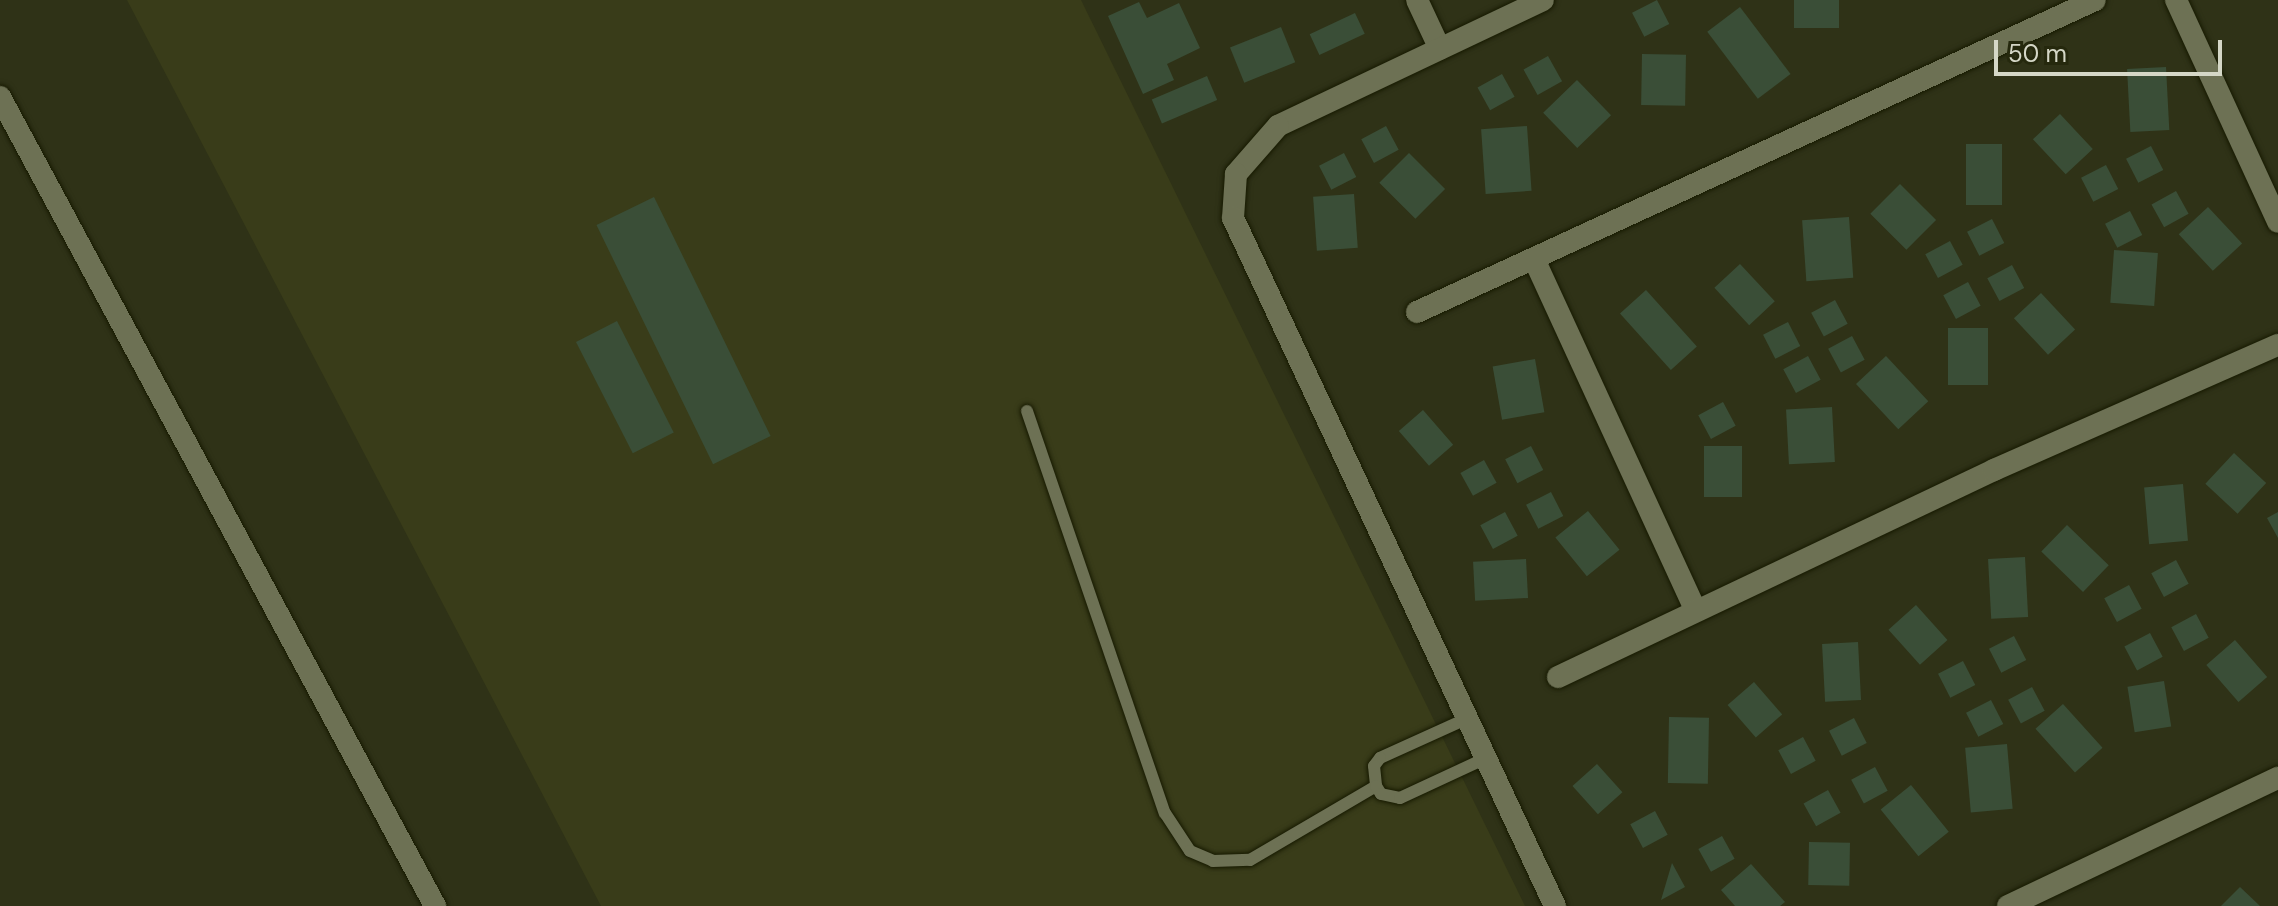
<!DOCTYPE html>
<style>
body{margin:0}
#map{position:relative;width:2278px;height:906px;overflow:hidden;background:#2f3217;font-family:"DM Sans",sans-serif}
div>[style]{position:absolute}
.built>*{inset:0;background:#393c19}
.building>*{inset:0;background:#3a4e37;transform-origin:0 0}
.roads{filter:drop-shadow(0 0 2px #171a01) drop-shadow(0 0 2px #171a01)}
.service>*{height:12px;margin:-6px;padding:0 6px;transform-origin:6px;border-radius:6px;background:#6d7154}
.minor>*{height:22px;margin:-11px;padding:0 11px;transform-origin:11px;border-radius:11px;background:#6d7154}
.tertiary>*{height:22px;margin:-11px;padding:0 11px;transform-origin:11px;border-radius:11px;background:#6d7154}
span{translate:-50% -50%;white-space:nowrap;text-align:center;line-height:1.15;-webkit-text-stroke:6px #25280d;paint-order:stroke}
.scale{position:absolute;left:1994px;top:40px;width:228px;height:36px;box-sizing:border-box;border:4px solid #d5d7c7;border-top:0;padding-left:10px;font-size:24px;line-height:28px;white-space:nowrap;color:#d5d7c7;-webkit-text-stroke:6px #25280d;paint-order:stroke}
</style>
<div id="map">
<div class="built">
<i style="clip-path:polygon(127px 0,1081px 0,1525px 906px,601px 906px)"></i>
</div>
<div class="building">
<i style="left:1657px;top:0;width:27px;height:28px;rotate:63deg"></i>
<i style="left:1794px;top:0;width:45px;height:28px"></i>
<i style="clip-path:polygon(1139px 2px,1147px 18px,1179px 3px,1200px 48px,1167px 64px,1174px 80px,1143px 94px,1108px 16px)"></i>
<i style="left:1740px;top:7px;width:84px;height:41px;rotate:53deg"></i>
<i style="left:1355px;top:13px;width:23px;height:50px;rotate:65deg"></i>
<i style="left:1281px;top:27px;width:38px;height:55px;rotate:68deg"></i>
<i style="left:1642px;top:54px;width:44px;height:51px;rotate:1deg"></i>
<i style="left:1548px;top:56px;width:29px;height:28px;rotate:61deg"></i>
<i style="left:2166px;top:67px;width:63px;height:39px;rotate:87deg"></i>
<i style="left:1502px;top:74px;width:26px;height:28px;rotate:61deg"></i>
<i style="left:1207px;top:76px;width:26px;height:60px;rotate:67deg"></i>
<i style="left:1577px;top:80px;width:49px;height:47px;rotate:46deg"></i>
<i style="left:2060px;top:114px;width:48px;height:37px;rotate:47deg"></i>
<i style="left:1386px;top:126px;width:27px;height:28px;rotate:62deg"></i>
<i style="left:1527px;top:126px;width:65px;height:46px;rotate:86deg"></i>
<i style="left:1966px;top:144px;width:36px;height:61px"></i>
<i style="left:2151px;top:146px;width:27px;height:28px;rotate:63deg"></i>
<i style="left:1344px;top:153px;width:27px;height:28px;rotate:63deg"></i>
<i style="left:1409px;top:153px;width:51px;height:42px;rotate:45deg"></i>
<i style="left:2106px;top:165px;width:27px;height:28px;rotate:63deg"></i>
<i style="left:1900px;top:184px;width:51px;height:42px;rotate:45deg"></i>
<i style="left:2176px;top:191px;width:26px;height:28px;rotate:61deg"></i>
<i style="left:1354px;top:194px;width:54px;height:41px;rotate:86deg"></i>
<i style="left:654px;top:197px;width:266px;height:64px;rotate:64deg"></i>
<i style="left:2208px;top:207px;width:50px;height:40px;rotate:47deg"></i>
<i style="left:2130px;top:211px;width:27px;height:28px;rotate:63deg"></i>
<i style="left:1849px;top:217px;width:61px;height:47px;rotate:86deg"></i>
<i style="left:1992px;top:219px;width:27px;height:28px;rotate:63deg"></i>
<i style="left:1950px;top:241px;width:27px;height:28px;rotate:62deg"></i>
<i style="left:2114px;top:250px;width:44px;height:53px;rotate:4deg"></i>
<i style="left:1740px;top:264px;width:51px;height:35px;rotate:47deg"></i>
<i style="left:2012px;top:265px;width:26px;height:28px;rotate:62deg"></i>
<i style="left:1968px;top:282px;width:27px;height:28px;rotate:62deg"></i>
<i style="left:1646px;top:290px;width:76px;height:35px;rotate:48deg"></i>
<i style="left:2041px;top:293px;width:50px;height:37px;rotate:47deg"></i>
<i style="left:1835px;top:300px;width:27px;height:27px;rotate:62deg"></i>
<i style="left:617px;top:321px;width:125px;height:46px;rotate:63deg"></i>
<i style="left:1788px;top:322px;width:27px;height:28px;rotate:63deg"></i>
<i style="left:1988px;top:328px;width:57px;height:40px;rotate:90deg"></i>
<i style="left:1852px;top:336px;width:27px;height:27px;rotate:62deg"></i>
<i style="left:1808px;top:356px;width:27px;height:28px;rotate:62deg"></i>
<i style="left:1886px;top:356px;width:62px;height:41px;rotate:47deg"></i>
<i style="left:1535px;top:359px;width:54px;height:43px;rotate:80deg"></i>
<i style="left:1723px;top:402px;width:27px;height:28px;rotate:62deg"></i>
<i style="left:1832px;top:407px;width:55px;height:46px;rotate:87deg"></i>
<i style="left:1423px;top:410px;width:46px;height:32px;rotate:49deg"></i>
<i style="left:1531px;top:446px;width:27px;height:29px;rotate:63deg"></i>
<i style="left:1704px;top:446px;width:38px;height:51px"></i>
<i style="left:2234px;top:453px;width:44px;height:42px;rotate:43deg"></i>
<i style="left:1484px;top:460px;width:26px;height:27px;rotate:61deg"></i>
<i style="left:2183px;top:484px;width:57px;height:39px;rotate:85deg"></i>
<i style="left:1551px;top:492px;width:27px;height:28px;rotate:63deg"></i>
<i style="left:1588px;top:511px;width:50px;height:42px;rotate:51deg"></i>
<i style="left:1505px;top:512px;width:27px;height:28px;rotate:62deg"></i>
<i style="clip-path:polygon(2278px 512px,2278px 538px,2267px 518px)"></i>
<i style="left:2067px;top:525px;width:58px;height:37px;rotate:44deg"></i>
<i style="left:2025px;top:557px;width:60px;height:37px;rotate:87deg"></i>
<i style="left:1526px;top:559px;width:39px;height:53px;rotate:87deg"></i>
<i style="left:2176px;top:560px;width:27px;height:28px;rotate:62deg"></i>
<i style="left:2129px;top:585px;width:27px;height:28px;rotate:62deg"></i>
<i style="left:1916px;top:605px;width:47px;height:37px;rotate:48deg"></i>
<i style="left:2196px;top:614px;width:27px;height:28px;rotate:62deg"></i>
<i style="left:2150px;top:633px;width:27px;height:29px;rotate:62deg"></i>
<i style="left:2014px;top:636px;width:27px;height:28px;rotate:63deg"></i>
<i style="left:2235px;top:640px;width:49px;height:38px;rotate:49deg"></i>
<i style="left:1858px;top:642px;width:58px;height:36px;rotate:87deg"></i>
<i style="left:1963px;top:661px;width:27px;height:28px;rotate:63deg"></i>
<i style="left:2164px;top:681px;width:46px;height:37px;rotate:81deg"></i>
<i style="left:1754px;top:682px;width:43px;height:35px;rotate:49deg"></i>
<i style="left:2032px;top:687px;width:27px;height:27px;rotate:62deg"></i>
<i style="left:1991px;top:700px;width:27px;height:28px;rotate:63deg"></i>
<i style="left:2063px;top:704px;width:59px;height:37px;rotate:48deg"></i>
<i style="left:1669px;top:717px;width:40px;height:66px;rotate:1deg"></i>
<i style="left:1854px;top:718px;width:28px;height:28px;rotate:63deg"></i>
<i style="left:1803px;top:737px;width:27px;height:28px;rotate:62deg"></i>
<i style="left:2007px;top:744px;width:65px;height:42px;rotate:85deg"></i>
<i style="left:1597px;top:764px;width:38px;height:33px;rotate:48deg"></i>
<i style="left:1875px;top:767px;width:27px;height:27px;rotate:62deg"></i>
<i style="left:1911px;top:785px;width:60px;height:39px;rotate:51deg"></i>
<i style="left:1828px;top:790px;width:26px;height:28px;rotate:61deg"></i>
<i style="left:1655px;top:811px;width:27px;height:28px;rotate:62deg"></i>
<i style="left:1722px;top:836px;width:26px;height:27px;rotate:61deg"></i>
<i style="left:1809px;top:842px;width:41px;height:43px;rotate:1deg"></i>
<i style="clip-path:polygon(1672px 863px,1685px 887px,1661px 900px)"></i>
<i style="clip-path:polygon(1751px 864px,1785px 902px,1780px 906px,1735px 906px,1721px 890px)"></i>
<i style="clip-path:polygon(2240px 887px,2260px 906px,2221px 906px)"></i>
</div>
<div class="roads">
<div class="service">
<i style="left:1027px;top:411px;width:425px;rotate:71.1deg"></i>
<i style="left:1165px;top:813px;width:45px;rotate:56.7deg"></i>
<i style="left:1190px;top:851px;width:25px;rotate:23deg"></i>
<i style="left:1213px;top:861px;width:37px;rotate:-2deg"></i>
<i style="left:1250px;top:860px;width:146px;rotate:-30.4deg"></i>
<i style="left:1466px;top:719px;width:94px;rotate:155.6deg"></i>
<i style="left:1380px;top:758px;width:10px;rotate:127deg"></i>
<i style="left:1374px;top:766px;width:20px;rotate:84deg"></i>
<i style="left:1376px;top:786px;width:9px;rotate:58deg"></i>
<i style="left:1381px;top:794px;width:19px;rotate:12deg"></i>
<i style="left:1400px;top:798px;width:95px;rotate:-24.9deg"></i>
</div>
<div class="minor">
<i style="left:1417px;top:0;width:54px;rotate:64.9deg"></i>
<i style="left:1543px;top:0;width:293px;rotate:154.6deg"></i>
<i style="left:1278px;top:126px;width:64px;rotate:131.2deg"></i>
<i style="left:1236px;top:174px;width:44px;rotate:93.9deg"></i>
<i style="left:1233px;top:218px;width:760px;rotate:64.92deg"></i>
<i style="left:2176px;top:0;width:244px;rotate:65.3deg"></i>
<i style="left:1534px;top:259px;width:387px;rotate:65.3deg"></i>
<i style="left:1417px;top:312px;width:746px;rotate:-24.71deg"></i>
<i style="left:1558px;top:677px;width:483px;rotate:-25.4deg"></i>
<i style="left:1994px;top:470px;width:310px;rotate:-23.8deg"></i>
<i style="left:2008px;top:906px;width:299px;rotate:-25.4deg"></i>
</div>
<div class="tertiary">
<i style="left:0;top:97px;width:919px;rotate:61.73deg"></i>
</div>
</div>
<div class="scale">50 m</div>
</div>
